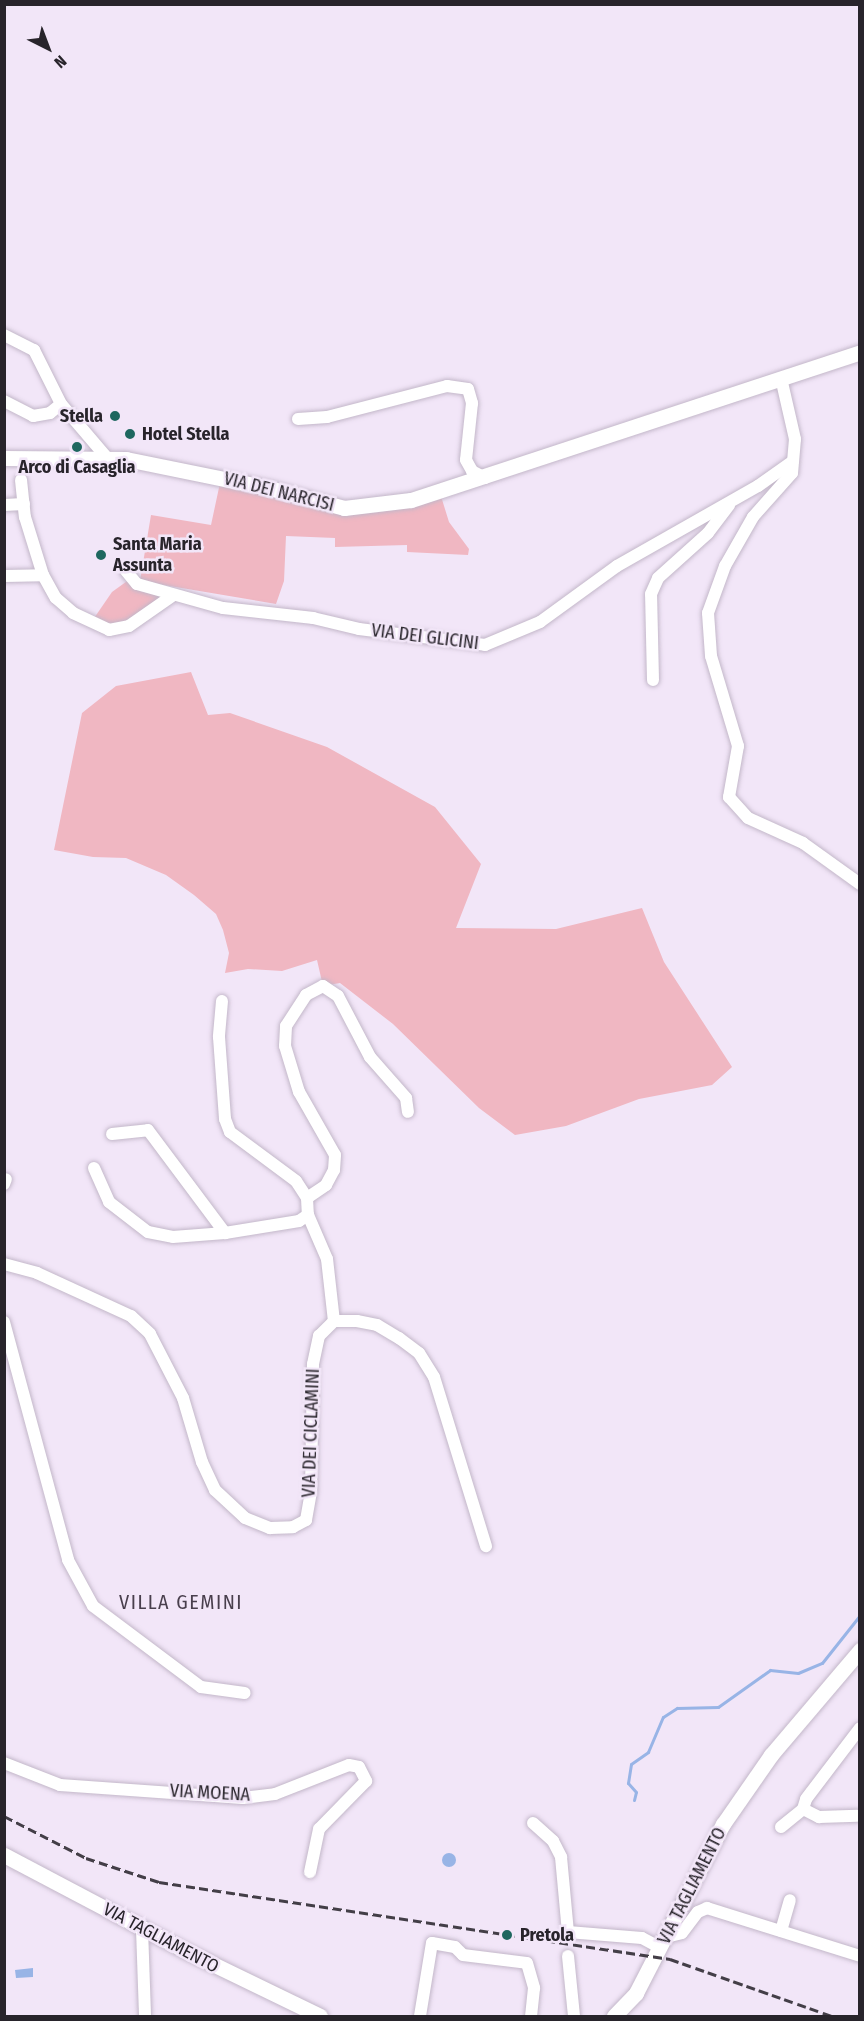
<!DOCTYPE html>
<style>
body{margin:0}
#map{position:relative;width:864px;height:2021px;overflow:hidden;background:#f2e6f8;font-family:"Fira Sans Condensed",sans-serif}
div>[style]{position:absolute}
.green>*{inset:0;background:#f0b7c2}
.water>*{inset:0;background:#98b4e6}
.round{border-radius:50%}
.stream>*{height:3px;margin:-1.5px;padding:0 1.5px;transform-origin:1.5px;border-radius:1.5px;background:#98b4e6}
.roads{filter:drop-shadow(0 0 2px #c3b7c9) drop-shadow(0 0 2px #c3b7c9)}
.minor>*{height:12px;margin:-6px;padding:0 6px;transform-origin:6px;border-radius:6px;background:#fff}
.tertiary>*{height:15px;margin:-7.5px;padding:0 7.5px;transform-origin:7.5px;border-radius:7.5px;background:#fff}
.rail>*{height:3px;margin-top:-1.5px;transform-origin:0;background:repeating-linear-gradient(90deg,#433e47 0 9px,transparent 0 13.5px)}
.dots>*{width:16px;height:16px;translate:-50% -50%;box-sizing:border-box;border:3px solid #f2e6f8;border-radius:50%}
span{translate:-50% -50%;white-space:nowrap;text-align:center;line-height:1.15;-webkit-text-stroke:5px #f2e6f8;paint-order:stroke}
.poi-label{font-size:18px;color:#28242b;font-weight:700}
.right{translate:-100% -50%;text-align:right}
.left{translate:0 -50%;text-align:left}
.street-label{font-size:18px;color:#28242b}
.neighbourhood-label{font-size:20px;color:#493f4d;letter-spacing:1.5px}
.frame{position:absolute;inset:0;border:6px solid #28242b;pointer-events:none}
.north{position:absolute;left:18px;top:18px;width:60px;height:60px;-webkit-text-stroke:4px #f2e6f8;paint-order:stroke;rotate:138deg;font-size:16px;font-weight:700;line-height:24px;text-align:center;color:#28242b}
.north::after{content:'';display:block;margin:auto;width:21px;height:27px;background:#28242b;clip-path:polygon(50% 0,100% 100%,50% 72%,0 100%)}
</style>
<div id="map">
<div class="green">
<i style="clip-path:polygon(220px 483px,344px 508px,440px 493px,449px 522px,469px 549px,468px 555px,407px 552px,407px 545px,335px 547px,335px 538px,286px 536px,284px 581px,276px 604px,140px 581px,151px 515px,211px 525px)"></i>
<i style="clip-path:polygon(130px 579px,172px 596px,129px 625px,90px 624px,112px 592px)"></i>
<i style="clip-path:polygon(191px 672px,208px 715px,230px 713px,327px 747px,435px 807px,481px 864px,456px 928px,556px 929px,642px 908px,664px 962px,732px 1067px,712px 1085px,639px 1099px,566px 1126px,515px 1135px,479px 1108px,393px 1024px,340px 983px,323px 986px,317px 960px,282px 971px,248px 969px,225px 973px,229px 953px,223px 930px,216px 914px,194px 895px,166px 875px,126px 858px,93px 857px,54px 850px,82px 713px,116px 686px)"></i>
</div>
<div class="water">
<i class="round" style="left:442px;top:1853px;width:14px;height:14px"></i>
<i style="clip-path:polygon(33px 1968px,33px 1977px,16px 1978px,15px 1970px)"></i>
</div>
<div class="stream">
<i style="left:634px;top:1800px;width:8px;rotate:-76deg"></i>
<i style="left:636px;top:1792px;width:12px;rotate:-132deg"></i>
<i style="left:628px;top:1783px;width:19px;rotate:-81deg"></i>
<i style="left:631px;top:1764px;width:21px;rotate:-35deg"></i>
<i style="left:648px;top:1752px;width:38px;rotate:-67deg"></i>
<i style="left:663px;top:1717px;width:17px;rotate:-33deg"></i>
<i style="left:677px;top:1708px;width:41px;rotate:-1.4deg"></i>
<i style="left:718px;top:1707px;width:64px;rotate:-35.4deg"></i>
<i style="left:770px;top:1670px;width:28px;rotate:6deg"></i>
<i style="left:798px;top:1673px;width:26px;rotate:-23deg"></i>
<i style="left:822px;top:1663px;width:61px;rotate:-51.6deg"></i>
</div>
<div class="roads">
<div class="minor">
<i style="left:4px;top:335px;width:34px;rotate:27deg"></i>
<i style="left:34px;top:350px;width:60px;rotate:63.4deg"></i>
<i style="left:781px;top:378px;width:63px;rotate:77.1deg"></i>
<i style="left:795px;top:439px;width:34px;rotate:95deg"></i>
<i style="left:792px;top:473px;width:59px;rotate:131.6deg"></i>
<i style="left:753px;top:517px;width:56px;rotate:119.7deg"></i>
<i style="left:725px;top:566px;width:50px;rotate:109.9deg"></i>
<i style="left:708px;top:613px;width:43px;rotate:86deg"></i>
<i style="left:711px;top:656px;width:94px;rotate:73.3deg"></i>
<i style="left:738px;top:746px;width:52px;rotate:100deg"></i>
<i style="left:729px;top:797px;width:28px;rotate:48deg"></i>
<i style="left:748px;top:818px;width:60px;rotate:24.4deg"></i>
<i style="left:803px;top:843px;width:70px;rotate:35.7deg"></i>
<i style="left:4px;top:401px;width:33px;rotate:27deg"></i>
<i style="left:33px;top:416px;width:17px;rotate:-10deg"></i>
<i style="left:50px;top:413px;width:14px;rotate:-39deg"></i>
<i style="left:61px;top:404px;width:72px;rotate:49.5deg"></i>
<i style="left:298px;top:419px;width:29px;rotate:-4deg"></i>
<i style="left:327px;top:417px;width:124px;rotate:-14.5deg"></i>
<i style="left:447px;top:386px;width:21px;rotate:8deg"></i>
<i style="left:468px;top:389px;width:15px;rotate:74deg"></i>
<i style="left:472px;top:403px;width:57px;rotate:96deg"></i>
<i style="left:466px;top:460px;width:13px;rotate:61deg"></i>
<i style="left:472px;top:471px;width:15px;rotate:28deg"></i>
<i style="left:21px;top:480px;width:37px;rotate:84deg"></i>
<i style="left:25px;top:517px;width:61px;rotate:72.8deg"></i>
<i style="left:43px;top:575px;width:26px;rotate:61deg"></i>
<i style="left:56px;top:598px;width:23px;rotate:41deg"></i>
<i style="left:73px;top:613px;width:40px;rotate:25deg"></i>
<i style="left:109px;top:630px;width:20px;rotate:-11deg"></i>
<i style="left:129px;top:626px;width:52px;rotate:-34.9deg"></i>
<i style="left:4px;top:505px;width:20px;rotate:-3deg"></i>
<i style="left:126px;top:571px;width:17px;rotate:50deg"></i>
<i style="left:137px;top:584px;width:89px;rotate:15.6deg"></i>
<i style="left:223px;top:608px;width:91px;rotate:6.3deg"></i>
<i style="left:313px;top:618px;width:47px;rotate:13.4deg"></i>
<i style="left:359px;top:629px;width:127px;rotate:7.2deg"></i>
<i style="left:485px;top:645px;width:60px;rotate:-22.7deg"></i>
<i style="left:540px;top:622px;width:95px;rotate:-36deg"></i>
<i style="left:617px;top:566px;width:162px;rotate:-29.6deg"></i>
<i style="left:758px;top:486px;width:43px;rotate:-35.5deg"></i>
<i style="left:4px;top:576px;width:39px;rotate:-1deg"></i>
<i style="left:653px;top:680px;width:86px;rotate:-91.3deg"></i>
<i style="left:651px;top:594px;width:17px;rotate:-66deg"></i>
<i style="left:658px;top:578px;width:67px;rotate:-42deg"></i>
<i style="left:708px;top:533px;width:35px;rotate:-53deg"></i>
<i style="left:222px;top:1001px;width:36px;rotate:95deg"></i>
<i style="left:219px;top:1037px;width:82px;rotate:85.8deg"></i>
<i style="left:225px;top:1119px;width:14px;rotate:69deg"></i>
<i style="left:230px;top:1132px;width:82px;rotate:36.6deg"></i>
<i style="left:296px;top:1181px;width:20px;rotate:57deg"></i>
<i style="left:307px;top:1198px;width:17px;rotate:87deg"></i>
<i style="left:308px;top:1215px;width:48px;rotate:66.6deg"></i>
<i style="left:327px;top:1259px;width:62px;rotate:83.6deg"></i>
<i style="left:112px;top:1134px;width:36px;rotate:-6deg"></i>
<i style="left:148px;top:1130px;width:129px;rotate:53.2deg"></i>
<i style="left:225px;top:1233px;width:75px;rotate:-9.2deg"></i>
<i style="left:299px;top:1221px;width:11px;rotate:-34deg"></i>
<i style="left:94px;top:1168px;width:37px;rotate:66deg"></i>
<i style="left:109px;top:1202px;width:49px;rotate:37.6deg"></i>
<i style="left:148px;top:1232px;width:25px;rotate:11deg"></i>
<i style="left:173px;top:1237px;width:52px;rotate:-4.4deg"></i>
<i style="left:4px;top:1184px;width:5px;rotate:-68deg"></i>
<i style="left:307px;top:1198px;width:23px;rotate:-34deg"></i>
<i style="left:326px;top:1185px;width:17px;rotate:-62deg"></i>
<i style="left:334px;top:1170px;width:15px;rotate:-86deg"></i>
<i style="left:335px;top:1155px;width:73px;rotate:-119.7deg"></i>
<i style="left:299px;top:1092px;width:48px;rotate:-106.9deg"></i>
<i style="left:285px;top:1046px;width:20px;rotate:-87deg"></i>
<i style="left:286px;top:1026px;width:37px;rotate:-57deg"></i>
<i style="left:306px;top:995px;width:19px;rotate:-28deg"></i>
<i style="left:323px;top:986px;width:18px;rotate:34deg"></i>
<i style="left:338px;top:996px;width:69px;rotate:62.3deg"></i>
<i style="left:370px;top:1057px;width:55px;rotate:48.7deg"></i>
<i style="left:406px;top:1098px;width:14px;rotate:82deg"></i>
<i style="left:4px;top:1264px;width:34px;rotate:15deg"></i>
<i style="left:37px;top:1273px;width:103px;rotate:24.6deg"></i>
<i style="left:131px;top:1316px;width:26px;rotate:43deg"></i>
<i style="left:150px;top:1334px;width:72px;rotate:62.7deg"></i>
<i style="left:183px;top:1398px;width:67px;rotate:73.5deg"></i>
<i style="left:202px;top:1462px;width:31px;rotate:65deg"></i>
<i style="left:215px;top:1490px;width:41px;rotate:43deg"></i>
<i style="left:245px;top:1518px;width:27px;rotate:22deg"></i>
<i style="left:270px;top:1528px;width:23px;rotate:-2deg"></i>
<i style="left:293px;top:1527px;width:15px;rotate:-28deg"></i>
<i style="left:306px;top:1520px;width:29px;rotate:-80deg"></i>
<i style="left:311px;top:1491px;width:127px;rotate:-89.1deg"></i>
<i style="left:313px;top:1364px;width:29px;rotate:-78deg"></i>
<i style="left:319px;top:1336px;width:21px;rotate:-45deg"></i>
<i style="left:334px;top:1321px;width:23px"></i>
<i style="left:357px;top:1321px;width:20px;rotate:11deg"></i>
<i style="left:377px;top:1325px;width:26px;rotate:31deg"></i>
<i style="left:399px;top:1338px;width:25px;rotate:37deg"></i>
<i style="left:419px;top:1353px;width:28px;rotate:58deg"></i>
<i style="left:434px;top:1377px;width:177px;rotate:72.9deg"></i>
<i style="left:4px;top:1322px;width:246px;rotate:74.9deg"></i>
<i style="left:68px;top:1560px;width:52px;rotate:61.5deg"></i>
<i style="left:93px;top:1606px;width:135px;rotate:36.9deg"></i>
<i style="left:201px;top:1687px;width:44px;rotate:7.8deg"></i>
<i style="left:4px;top:1763px;width:60px;rotate:21.4deg"></i>
<i style="left:60px;top:1785px;width:183px;rotate:4.1deg"></i>
<i style="left:243px;top:1798px;width:32px;rotate:-7deg"></i>
<i style="left:275px;top:1794px;width:79px;rotate:-21.4deg"></i>
<i style="left:349px;top:1765px;width:10px;rotate:11deg"></i>
<i style="left:359px;top:1767px;width:16px;rotate:63deg"></i>
<i style="left:366px;top:1781px;width:67px;rotate:134.4deg"></i>
<i style="left:319px;top:1829px;width:44px;rotate:101.8deg"></i>
<i style="left:803px;top:1809px;width:18px;rotate:27deg"></i>
<i style="left:819px;top:1817px;width:38px;rotate:-2deg"></i>
<i style="left:533px;top:1823px;width:27px;rotate:42deg"></i>
<i style="left:553px;top:1841px;width:18px;rotate:63deg"></i>
<i style="left:561px;top:1857px;width:75px;rotate:84.7deg"></i>
<i style="left:568px;top:1932px;width:74px;rotate:4.6deg"></i>
<i style="left:642px;top:1938px;width:21px;rotate:28deg"></i>
<i style="left:781px;top:1827px;width:28px;rotate:-39deg"></i>
<i style="left:803px;top:1809px;width:10px;rotate:-73deg"></i>
<i style="left:806px;top:1799px;width:89px;rotate:-52.7deg"></i>
<i style="left:142px;top:1929px;width:87px;rotate:88deg"></i>
<i style="left:781px;top:1931px;width:32px;rotate:-74deg"></i>
<i style="left:666px;top:1937px;width:16px;rotate:-14deg"></i>
<i style="left:682px;top:1933px;width:26px;rotate:-53deg"></i>
<i style="left:698px;top:1912px;width:10px;rotate:-24deg"></i>
<i style="left:707px;top:1908px;width:160px;rotate:17.4deg"></i>
<i style="left:568px;top:1956px;width:60px;rotate:84.3deg"></i>
<i style="left:420px;top:2016px;width:74px;rotate:-80.7deg"></i>
<i style="left:432px;top:1943px;width:23px;rotate:10deg"></i>
<i style="left:455px;top:1947px;width:11px;rotate:45deg"></i>
<i style="left:463px;top:1955px;width:64px;rotate:7.1deg"></i>
<i style="left:527px;top:1963px;width:26px;rotate:74deg"></i>
<i style="left:534px;top:1988px;width:28px;rotate:96deg"></i>
</div>
<div class="tertiary">
<i style="left:4px;top:458px;width:122px;rotate:0.5deg"></i>
<i style="left:126px;top:459px;width:146px;rotate:11.5deg"></i>
<i style="left:269px;top:488px;width:78px;rotate:14.9deg"></i>
<i style="left:344px;top:508px;width:67px;rotate:-6.8deg"></i>
<i style="left:411px;top:500px;width:473px;rotate:-18.2deg"></i>
<i style="left:4px;top:1855px;width:206px;rotate:27.8deg"></i>
<i style="left:186px;top:1951px;width:149px;rotate:25.9deg"></i>
<i style="left:614px;top:2016px;width:32px;rotate:-46deg"></i>
<i style="left:636px;top:1993px;width:190px;rotate:-62.8deg"></i>
<i style="left:723px;top:1824px;width:84px;rotate:-55.2deg"></i>
<i style="left:771px;top:1755px;width:138px;rotate:-49.7deg"></i>
</div>
</div>
<div class="rail">
<i style="left:4px;top:1816px;width:92px;rotate:27.1deg"></i>
<i style="left:86px;top:1858px;width:77px;rotate:18.2deg"></i>
<i style="left:159px;top:1882px;width:517px;rotate:8.57deg"></i>
<i style="left:670px;top:1959px;width:172px;rotate:19.4deg"></i>
</div>
<div class="dots">
<i style="left:115px;top:416px;background:#1e675f"></i>
<i style="left:130px;top:434px;background:#1e675f"></i>
<i style="left:77px;top:447px;background:#1e675f"></i>
<i style="left:101px;top:555px;background:#1e675f"></i>
<i style="left:507px;top:1935px;background:#1e675f"></i>
</div>
<div class="poi-label">
<span class="right" style="left:103px;top:416px">Stella</span>
<span class="left" style="left:142px;top:434px">Hotel Stella</span>
<span style="left:77px;top:467px">Arco di Casaglia</span>
<span class="left" style="left:113px;top:555px">Santa Maria<br>Assunta</span>
<span class="left" style="left:520px;top:1935px">Pretola</span>
</div>
<div class="street-label">
<span style="left:279px;top:492px;rotate:14deg">VIA DEI NARCISI</span>
<span style="left:425px;top:637px;rotate:7deg">VIA DEI GLICINI</span>
<span style="left:311px;top:1433px;rotate:-88deg">VIA DEI CICLAMINI</span>
<span style="left:210px;top:1793px;rotate:3deg">VIA MOENA</span>
<span style="left:692px;top:1886px;rotate:-63deg">VIA TAGLIAMENTO</span>
<span style="left:161px;top:1938px;rotate:28deg">VIA TAGLIAMENTO</span>
</div>
<div class="neighbourhood-label">
<span style="left:181px;top:1602px">VILLA GEMINI</span>
</div>
<div class="frame"></div>
<div class="north">N</div>
</div>
